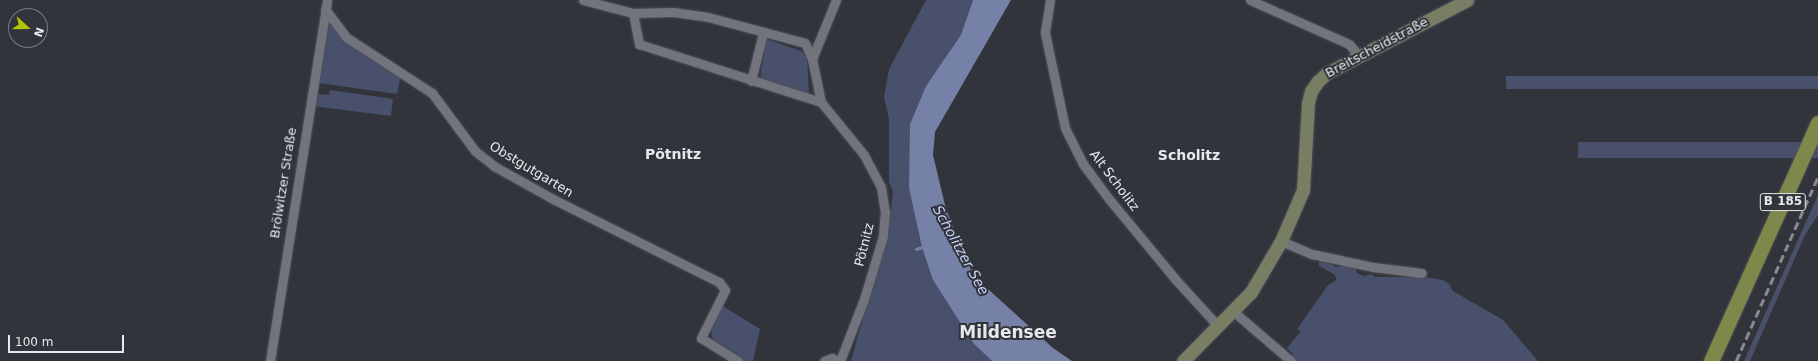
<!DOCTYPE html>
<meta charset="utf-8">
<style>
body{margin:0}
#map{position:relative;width:1818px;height:361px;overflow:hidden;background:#31343b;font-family:"DejaVu Sans",sans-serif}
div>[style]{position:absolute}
.green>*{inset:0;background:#48506c;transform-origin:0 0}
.water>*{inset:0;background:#7681a7}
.stream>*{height:2.5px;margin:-1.25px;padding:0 1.25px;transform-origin:1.25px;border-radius:1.25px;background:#7681a7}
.roads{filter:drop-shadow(0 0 1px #4e5057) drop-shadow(0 0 1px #4e5057)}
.street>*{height:9px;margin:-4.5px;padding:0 4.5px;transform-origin:4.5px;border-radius:4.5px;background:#71747d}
.secondary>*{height:13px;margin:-6.5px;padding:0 6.5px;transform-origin:6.5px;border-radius:6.5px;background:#787e64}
.primary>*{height:15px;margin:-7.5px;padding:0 7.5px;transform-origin:7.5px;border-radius:7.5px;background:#7e884a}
.rail>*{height:2.5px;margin-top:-1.25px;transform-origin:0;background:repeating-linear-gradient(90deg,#888a90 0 8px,transparent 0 12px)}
span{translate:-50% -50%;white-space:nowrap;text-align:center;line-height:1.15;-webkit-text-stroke:4px #31343b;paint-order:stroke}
.shield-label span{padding:1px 3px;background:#31343b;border:1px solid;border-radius:3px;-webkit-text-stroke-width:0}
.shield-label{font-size:12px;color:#e6e8ed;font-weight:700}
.street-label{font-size:13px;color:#e6e8ed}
.neighbourhood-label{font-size:14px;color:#e6e8ed;font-weight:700}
.water-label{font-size:14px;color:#c4d0f5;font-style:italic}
.district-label{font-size:17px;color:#e6e8ed;font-weight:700}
.north{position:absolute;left:8px;top:8px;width:40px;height:40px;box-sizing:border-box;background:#31343b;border:1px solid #797c82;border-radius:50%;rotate:111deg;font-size:11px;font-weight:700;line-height:16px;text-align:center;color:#e6e8ed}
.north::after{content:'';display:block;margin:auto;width:14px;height:18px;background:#b0c500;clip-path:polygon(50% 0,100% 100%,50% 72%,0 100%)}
.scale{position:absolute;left:8px;top:335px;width:116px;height:18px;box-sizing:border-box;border:2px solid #e6e8ed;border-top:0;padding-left:5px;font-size:12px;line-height:14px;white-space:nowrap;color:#e6e8ed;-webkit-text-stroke:3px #31343b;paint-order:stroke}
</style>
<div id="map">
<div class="green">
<i style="clip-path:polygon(926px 0,973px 0,962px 35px,926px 86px,910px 124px,974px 344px,992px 361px,851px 361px,889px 224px,893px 192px,889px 182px,889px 119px,884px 97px,889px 69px)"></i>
<i style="clip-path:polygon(324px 23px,328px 23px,349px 42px,401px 75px,397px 94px,319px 83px,316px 77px)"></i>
<i style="clip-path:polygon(766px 39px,801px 51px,807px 57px,809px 92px,807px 95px,760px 79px)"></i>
<i style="left:1818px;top:76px;width:13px;height:312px;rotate:90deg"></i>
<i style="clip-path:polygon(330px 90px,393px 99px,391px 116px,312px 106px,315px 94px,329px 95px)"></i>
<i style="left:1818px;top:142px;width:16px;height:240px;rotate:90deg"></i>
<i style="clip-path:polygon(1818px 195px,1818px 215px,1805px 235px,1750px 361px,1744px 361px)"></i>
<i style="clip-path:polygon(1323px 260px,1336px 267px,1347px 265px,1355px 267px,1357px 273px,1364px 276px,1372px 274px,1375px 277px,1425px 277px,1443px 280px,1449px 284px,1453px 291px,1503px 320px,1538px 361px,1293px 361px,1292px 353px,1287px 348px,1301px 331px,1297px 329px,1328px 285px,1337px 280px,1334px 274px,1319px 266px,1319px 261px)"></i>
<i style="clip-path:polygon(721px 305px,760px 329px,753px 361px,746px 361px,712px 339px,711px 327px)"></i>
</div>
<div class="water">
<i style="clip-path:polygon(973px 0,1011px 0,935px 132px,933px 155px,945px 205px,959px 246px,978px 280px,1053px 348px,1072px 361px,992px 361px,974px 344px,933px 280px,922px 247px,909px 188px,910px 124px,926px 86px,961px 35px)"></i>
</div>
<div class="stream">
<i style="left:916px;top:249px;width:6px;rotate:-18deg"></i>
</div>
<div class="roads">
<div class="street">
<i style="left:583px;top:0;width:52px;rotate:14.6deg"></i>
<i style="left:633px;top:13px;width:40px;rotate:-1.4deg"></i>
<i style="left:673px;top:12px;width:35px;rotate:8deg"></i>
<i style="left:708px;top:17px;width:100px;rotate:15deg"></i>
<i style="left:805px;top:43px;width:17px;rotate:66deg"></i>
<i style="left:812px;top:59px;width:44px;rotate:78.2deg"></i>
<i style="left:821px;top:102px;width:68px;rotate:50.9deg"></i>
<i style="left:864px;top:155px;width:36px;rotate:62deg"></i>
<i style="left:881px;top:187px;width:25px;rotate:81deg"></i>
<i style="left:885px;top:212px;width:24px;rotate:95deg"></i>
<i style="left:883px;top:236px;width:66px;rotate:106.8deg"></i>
<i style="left:864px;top:299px;width:66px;rotate:111.2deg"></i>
<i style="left:1050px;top:0;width:33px;rotate:99deg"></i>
<i style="left:1045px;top:33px;width:97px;rotate:78.1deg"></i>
<i style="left:1065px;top:128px;width:40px;rotate:63.4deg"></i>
<i style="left:1083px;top:164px;width:44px;rotate:53.4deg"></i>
<i style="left:1109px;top:199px;width:105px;rotate:50.4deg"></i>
<i style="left:1176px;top:280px;width:62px;rotate:47.6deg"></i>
<i style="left:1250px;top:0;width:108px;rotate:24deg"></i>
<i style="left:1349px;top:44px;width:17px;rotate:50deg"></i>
<i style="left:325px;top:9px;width:35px;rotate:53deg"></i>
<i style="left:346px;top:37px;width:103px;rotate:33.1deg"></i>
<i style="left:432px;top:93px;width:72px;rotate:53.4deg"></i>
<i style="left:475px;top:151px;width:24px;rotate:38deg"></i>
<i style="left:494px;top:166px;width:68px;rotate:29.2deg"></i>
<i style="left:553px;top:199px;width:186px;rotate:26.6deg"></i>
<i style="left:719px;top:282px;width:10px;rotate:53deg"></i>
<i style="left:725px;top:290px;width:54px;rotate:116.6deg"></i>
<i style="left:701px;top:338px;width:44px;rotate:31.9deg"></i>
<i style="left:633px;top:13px;width:32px;rotate:79deg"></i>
<i style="left:639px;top:44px;width:191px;rotate:17.7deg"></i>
<i style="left:812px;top:59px;width:64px;rotate:-67.9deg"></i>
<i style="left:751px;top:81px;width:49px;rotate:-76deg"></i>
<i style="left:1281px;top:241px;width:34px;rotate:23deg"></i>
<i style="left:1312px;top:254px;width:62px;rotate:12deg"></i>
<i style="left:1373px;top:267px;width:49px;rotate:7deg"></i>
<i style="left:1234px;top:312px;width:75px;rotate:40.7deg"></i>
<i style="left:270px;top:361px;width:365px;rotate:-81deg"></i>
<i style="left:824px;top:361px;width:9px;rotate:-21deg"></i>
<i style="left:832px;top:358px;width:7px;rotate:27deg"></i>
</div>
<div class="secondary">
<i style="left:1183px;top:361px;width:97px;rotate:-45.4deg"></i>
<i style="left:1251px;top:292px;width:59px;rotate:-59.5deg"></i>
<i style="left:1281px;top:241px;width:56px;rotate:-66.7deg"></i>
<i style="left:1303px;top:190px;width:87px;rotate:-86.7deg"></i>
<i style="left:1308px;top:103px;width:12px;rotate:-76deg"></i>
<i style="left:1311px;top:91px;width:12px;rotate:-55deg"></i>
<i style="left:1318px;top:81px;width:12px;rotate:-42deg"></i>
<i style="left:1327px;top:73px;width:158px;rotate:-27.5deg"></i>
</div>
<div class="primary">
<i style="left:1711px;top:361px;width:261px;rotate:-65.8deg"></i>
</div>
</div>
<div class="rail">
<i style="left:1736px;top:361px;width:201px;rotate:-66deg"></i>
</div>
<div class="shield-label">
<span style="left:1783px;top:202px">B 185</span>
</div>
<div class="street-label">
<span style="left:1377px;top:48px;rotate:-28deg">Breitscheidstraße</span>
<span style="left:531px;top:170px;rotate:31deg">Obstgutgarten</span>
<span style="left:1114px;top:181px;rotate:53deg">Alt Scholitz</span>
<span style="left:284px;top:183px;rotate:-81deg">Brölwitzer Straße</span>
<span style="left:865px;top:245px;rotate:-76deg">Pötnitz</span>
</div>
<div class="neighbourhood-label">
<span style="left:673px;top:154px">Pötnitz</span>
<span style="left:1189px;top:155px">Scholitz</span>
</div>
<div class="water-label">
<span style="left:961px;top:250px;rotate:61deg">Scholitzer See</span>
</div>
<div class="district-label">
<span style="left:1008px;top:333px">Mildensee</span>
</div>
<div class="north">N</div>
<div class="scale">100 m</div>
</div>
